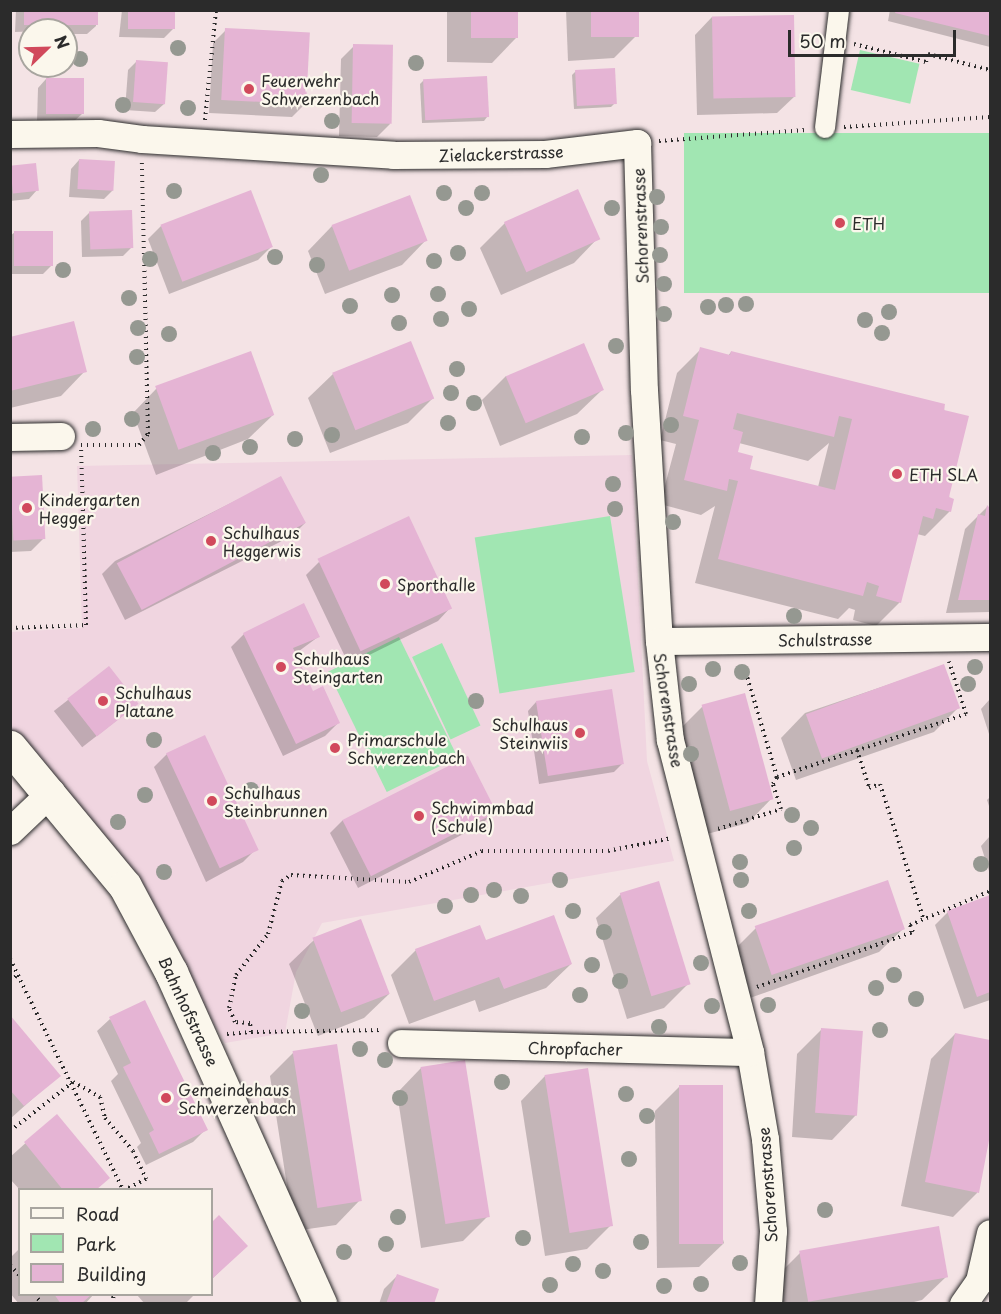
<!DOCTYPE html>
<style>
body{margin:0}
#map{position:relative;width:1001px;height:1314px;overflow:hidden;background:#f4e3e5;font-family:"Playpen Sans",sans-serif}
div>[style]{position:absolute}
.built>*{inset:0;background:#f0d5e0}
.green>*{inset:0;background:#a1e6b2;transform-origin:0 0}
.shadow>*{inset:0;background:#0003;transform-origin:0 0}
.building>*{inset:0;background:#e5b4d4;transform-origin:0 0}
.path>*{height:4px;margin-top:-2px;transform-origin:0;background:repeating-linear-gradient(90deg,#2b2b2b 0 1.5px,transparent 0 6px)}
.roads{filter:drop-shadow(0 0 2px #2b2b2b) drop-shadow(0 0 2px #2b2b2b)}
.pedestrian>*{height:20px;margin:-10px;padding:0 10px;transform-origin:10px;border-radius:10px;background:#fbf7ec}
.minor>*{height:27px;margin:-13.5px;padding:0 13.5px;transform-origin:13.5px;border-radius:13.5px;background:#fbf7ec}
.secondary>*{height:33px;margin:-16.5px;padding:0 16.5px;transform-origin:16.5px;border-radius:16.5px;background:#fbf7ec}
.trees>*{width:16px;height:16px;margin:-8px;border-radius:50%;background:#959891}
.dots>*{width:16px;height:16px;translate:-50% -50%;box-sizing:border-box;border:3px solid #fbf7ec;border-radius:50%}
span{translate:-50% -50%;white-space:nowrap;text-align:center;line-height:1.15;-webkit-text-stroke:4.5px #fbf7ec;paint-order:stroke}
.poi-label{font-size:16px;color:#2b2b2b}
.left{translate:0 -50%;text-align:left}
.right{translate:-100% -50%;text-align:right}
.street-label{font-size:16px;color:#2b2b2b}
.frame{position:absolute;inset:0;border:12px solid #2b2b2b;pointer-events:none}
.legend{position:absolute;left:18px;top:1188px;width:195px;height:108px;box-sizing:border-box;background:#fbf7ec;border:2px solid #a8a59f;margin:0;padding:8px 10px;list-style:none;font-size:18px;color:#2b2b2b}
.legend li{display:flex;align-items:center;gap:12px;height:30px}
.legend b{width:30px;border:2px solid #a8a59f}
.north{position:absolute;left:18px;top:18px;width:60px;height:60px;box-sizing:border-box;background:#fbf7ec;border:2px solid #a8a59f;border-radius:50%;rotate:67deg;font-size:16px;font-weight:700;line-height:24px;text-align:center;color:#2b2b2b}
.north::after{content:'';display:block;margin:auto;width:21px;height:27px;background:#d1495b;clip-path:polygon(50% 0,100% 100%,50% 72%,0 100%)}
.scale{position:absolute;left:788px;top:30px;width:168px;height:27px;box-sizing:border-box;border:3px solid #2b2b2b;border-top:0;padding-left:8px;font-size:18px;line-height:21px;white-space:nowrap;color:#2b2b2b;-webkit-text-stroke:4px #fbf7ec;paint-order:stroke}
</style>
<div id="map">
<div class="built">
<i style="clip-path:polygon(632px 455px,647px 761px,674px 861px,322px 923px,296px 972px,285px 1033px,225px 1043px,137px 887px,11px 735px,11px 632px,82px 628px,77px 466px)"></i>
</div>
<div class="green">
<i style="left:860px;top:50px;width:61px;height:41px;rotate:13deg"></i>
<i style="left:990px;top:133px;width:160px;height:306px;rotate:90deg"></i>
<i style="left:610px;top:516px;width:158px;height:137px;rotate:81deg"></i>
<i style="left:399px;top:637px;width:134px;height:79px;rotate:64deg"></i>
<i style="left:442px;top:643px;width:91px;height:33px;rotate:65deg"></i>
</div>
<div class="shadow">
<i style="clip-path:polygon(16px 10px,96px 10px,96px 26px,87px 34px,66px 34px,66px 30px,15px 32px)"></i>
<i style="clip-path:polygon(122px 10px,173px 10px,173px 29px,164px 38px,119px 37px)"></i>
<i style="clip-path:polygon(447px 10px,516px 10px,516px 38px,492px 63px,447px 62px)"></i>
<i style="clip-path:polygon(566px 10px,637px 10px,638px 34px,614px 58px,568px 61px)"></i>
<i style="clip-path:polygon(890px 10px,990px 10px,990px 47px,888px 21px)"></i>
<i style="clip-path:polygon(712px 17px,795px 96px,777px 113px,697px 115px,695px 35px)"></i>
<i style="clip-path:polygon(226px 30px,305px 104px,292px 117px,209px 113px,213px 43px)"></i>
<i style="clip-path:polygon(354px 46px,390px 124px,377px 137px,339px 136px,341px 59px)"></i>
<i style="clip-path:polygon(137px 61px,164px 104px,155px 112px,125px 110px,128px 70px)"></i>
<i style="clip-path:polygon(576px 71px,615px 103px,611px 107px,574px 109px,572px 75px)"></i>
<i style="clip-path:polygon(46px 79px,82px 114px,73px 122px,37px 122px,38px 88px)"></i>
<i style="clip-path:polygon(424px 80px,487px 117px,484px 121px,422px 123px,420px 84px)"></i>
<i style="clip-path:polygon(79px 160px,113px 190px,104px 199px,69px 197px,71px 169px)"></i>
<i style="clip-path:polygon(10px 168px,37px 190px,29px 199px,10px 201px)"></i>
<i style="clip-path:polygon(409px 197px,426px 240px,402px 265px,325px 294px,308px 251px,332px 226px)"></i>
<i style="clip-path:polygon(89px 213px,131px 248px,123px 256px,82px 257px,81px 221px)"></i>
<i style="clip-path:polygon(505px 223px,598px 238px,574px 263px,501px 295px,480px 248px)"></i>
<i style="clip-path:polygon(161px 226px,271px 247px,258px 260px,169px 294px,148px 239px)"></i>
<i style="clip-path:polygon(15px 232px,52px 265px,43px 274px,10px 274px,10px 236px)"></i>
<i style="clip-path:polygon(10px 339px,85px 371px,61px 396px,10px 408px)"></i>
<i style="clip-path:polygon(evenodd,701px 349px,728px 356px,731px 352px,944px 405px,950px 511px,925px 536px,917px 534px,900px 602px,876px 626px,853px 620px,855px 610px,849px 608px,838px 619px,695px 583px,715px 506px,701px 515px,660px 504px,676px 444px,660px 440px,677px 373px,701px 349px,739px 443px,808px 461px,829px 443px,818px 487px,748px 470px,736px 454px,739px 443px)"></i>
<i style="clip-path:polygon(333px 374px,432px 399px,408px 423px,330px 453px,308px 398px)"></i>
<i style="clip-path:polygon(506px 376px,602px 390px,577px 414px,500px 446px,482px 400px)"></i>
<i style="clip-path:polygon(157px 388px,273px 415px,248px 439px,156px 475px,133px 413px)"></i>
<i style="clip-path:polygon(10px 478px,44px 538px,31px 551px,10px 552px)"></i>
<i style="clip-path:polygon(281px 478px,305px 523px,292px 536px,125px 620px,102px 574px,115px 561px)"></i>
<i style="clip-path:polygon(987px 507px,990px 510px,990px 612px,946px 613px,965px 529px)"></i>
<i style="clip-path:polygon(319px 562px,450px 608px,438px 621px,349px 665px,306px 575px)"></i>
<i style="clip-path:polygon(244px 634px,318px 637px,295px 654px,313px 693px,338px 723px,325px 736px,283px 756px,231px 647px)"></i>
<i style="clip-path:polygon(943px 666px,958px 708px,934px 732px,796px 780px,781px 738px,805px 713px)"></i>
<i style="left:109px;top:668px;width:46px;height:70px;rotate:52deg"></i>
<i style="clip-path:polygon(744px 695px,772px 798px,748px 823px,707px 834px,678px 731px,702px 707px)"></i>
<i style="clip-path:polygon(990px 699px,990px 737px,981px 709px)"></i>
<i style="clip-path:polygon(536px 702px,622px 764px,614px 772px,539px 784px,528px 711px)"></i>
<i style="clip-path:polygon(167px 754px,256px 849px,243px 862px,206px 882px,154px 767px)"></i>
<i style="clip-path:polygon(990px 797px,990px 809px,987px 800px)"></i>
<i style="clip-path:polygon(494px 812px,481px 825px,358px 888px,330px 833px,343px 820px)"></i>
<i style="clip-path:polygon(990px 836px,990px 874px,981px 846px)"></i>
<i style="clip-path:polygon(621px 894px,689px 983px,664px 1008px,627px 1019px,596px 918px)"></i>
<i style="clip-path:polygon(990px 897px,990px 1000px,964px 1009px,935px 925px,948px 912px)"></i>
<i style="clip-path:polygon(360px 921px,389px 994px,364px 1018px,318px 1036px,289px 964px,314px 940px)"></i>
<i style="clip-path:polygon(756px 928px,904px 928px,879px 952px,747px 999px,731px 953px)"></i>
<i style="clip-path:polygon(485px 942px,571px 964px,546px 988px,479px 1012px,475px 1000px,409px 1024px,391px 975px,416px 950px)"></i>
<i style="clip-path:polygon(10px 1017px,59px 1075px,10px 1119px)"></i>
<i style="clip-path:polygon(110px 1019px,206px 1129px,193px 1142px,146px 1165px,137px 1147px,141px 1143px,111px 1081px,118px 1074px,97px 1031px)"></i>
<i style="clip-path:polygon(821px 1030px,856px 1115px,832px 1140px,792px 1137px,797px 1054px)"></i>
<i style="clip-path:polygon(955px 1034px,990px 1042px,990px 1127px,977px 1193px,953px 1217px,901px 1206px,931px 1059px)"></i>
<i style="clip-path:polygon(294px 1052px,360px 1200px,336px 1225px,294px 1231px,270px 1076px)"></i>
<i style="clip-path:polygon(421px 1068px,487px 1217px,463px 1241px,421px 1248px,397px 1093px)"></i>
<i style="clip-path:polygon(545px 1076px,611px 1225px,587px 1249px,545px 1256px,521px 1101px)"></i>
<i style="clip-path:polygon(679px 1087px,724px 1243px,699px 1267px,657px 1268px,655px 1111px)"></i>
<i style="clip-path:polygon(56px 1116px,96px 1190px,20px 1190px,10px 1179px,10px 1157px)"></i>
<i style="clip-path:polygon(219px 1217px,221px 1270px,212px 1279px,212px 1224px)"></i>
<i style="clip-path:polygon(19px 1249px,20px 1294px,94px 1294px,85px 1304px,19px 1304px,10px 1293px,10px 1258px)"></i>
<i style="clip-path:polygon(800px 1253px,947px 1276px,922px 1300px,906px 1304px,780px 1304px,775px 1278px)"></i>
<i style="clip-path:polygon(397px 1276px,432px 1304px,379px 1304px,384px 1289px)"></i>
<i style="clip-path:polygon(195px 1294px,185px 1304px,145px 1304px,137px 1295px)"></i>
</div>
<div class="building">
<i style="left:24px;top:10px;width:74px;height:15px"></i>
<i style="left:128px;top:10px;width:47px;height:19px"></i>
<i style="left:471px;top:10px;width:47px;height:28px"></i>
<i style="left:591px;top:10px;width:48px;height:27px"></i>
<i style="clip-path:polygon(896px 10px,990px 10px,990px 36px,895px 13px)"></i>
<i style="left:794px;top:15px;width:82px;height:82px;rotate:89deg"></i>
<i style="left:225px;top:28px;width:85px;height:72px;rotate:3deg"></i>
<i style="left:353px;top:44px;width:40px;height:79px;rotate:1deg"></i>
<i style="left:136px;top:60px;width:32px;height:42px;rotate:4deg"></i>
<i style="left:615px;top:68px;width:36px;height:40px;rotate:87deg"></i>
<i style="left:487px;top:76px;width:41px;height:64px;rotate:87deg"></i>
<i style="left:46px;top:78px;width:38px;height:36px"></i>
<i style="left:79px;top:159px;width:36px;height:30px;rotate:3deg"></i>
<i style="left:36px;top:163px;width:28px;height:26px;rotate:84deg"></i>
<i style="left:578px;top:189px;width:55px;height:81px;rotate:66deg"></i>
<i style="left:251px;top:190px;width:61px;height:97px;rotate:69deg"></i>
<i style="left:410px;top:195px;width:49px;height:84px;rotate:69deg"></i>
<i style="left:132px;top:210px;width:38px;height:43px;rotate:88deg"></i>
<i style="left:14px;top:231px;width:39px;height:35px"></i>
<i style="clip-path:polygon(74px 321px,87px 372px,10px 391px,10px 337px)"></i>
<i style="left:411px;top:341px;width:62px;height:85px;rotate:68deg"></i>
<i style="left:584px;top:343px;width:51px;height:85px;rotate:67deg"></i>
<i style="clip-path:polygon(evenodd,700px 347px,730px 355px,731px 351px,945px 404px,944px 410px,969px 416px,949px 497px,954px 499px,951px 512px,936px 508px,933px 519px,923px 516px,901px 603px,876px 596px,879px 586px,867px 582px,863px 596px,718px 559px,738px 481px,729px 479px,727px 491px,684px 480px,699px 420px,683px 416px,700px 347px,737px 413px,834px 437px,839px 416px,852px 419px,835px 490px,750px 469px,753px 456px,738px 452px,743px 432px,733px 429px,737px 413px)"></i>
<i style="left:251px;top:351px;width:68px;height:102px;rotate:70deg"></i>
<i style="left:42px;top:475px;width:64px;height:32px;rotate:87deg"></i>
<i style="left:281px;top:476px;width:53px;height:186px;rotate:62deg"></i>
<i style="clip-path:polygon(987px 505px,990px 508px,990px 600px,958px 600px,978px 514px,985px 516px)"></i>
<i style="left:409px;top:516px;width:102px;height:101px;rotate:65deg"></i>
<i style="clip-path:polygon(304px 603px,320px 637px,293px 648px,313px 691px,323px 686px,340px 723px,296px 744px,243px 633px)"></i>
<i style="left:944px;top:664px;width:47px;height:147px;rotate:70deg"></i>
<i style="left:109px;top:666px;width:48px;height:53px;rotate:52deg"></i>
<i style="left:612px;top:689px;width:76px;height:77px;rotate:81deg"></i>
<i style="left:745px;top:693px;width:110px;height:45px;rotate:75deg"></i>
<i style="left:205px;top:735px;width:127px;height:43px;rotate:65deg"></i>
<i style="left:468px;top:756px;width:63px;height:141px;rotate:63deg"></i>
<i style="left:888px;top:880px;width:52px;height:141px;rotate:71deg"></i>
<i style="left:659px;top:881px;width:108px;height:41px;rotate:73deg"></i>
<i style="clip-path:polygon(990px 895px,990px 992px,977px 997px,947px 911px)"></i>
<i style="clip-path:polygon(554px 915px,572px 964px,504px 989px,499px 977px,434px 1001px,415px 949px,480px 925px,486px 940px)"></i>
<i style="left:361px;top:919px;width:80px;height:52px;rotate:69deg"></i>
<i style="clip-path:polygon(145px 1000px,208px 1130px,159px 1154px,149px 1133px,154px 1130px,123px 1067px,131px 1063px,109px 1017px)"></i>
<i style="clip-path:polygon(10px 1015px,61px 1076px,24px 1106px,10px 1090px)"></i>
<i style="left:821px;top:1028px;width:42px;height:85px;rotate:4deg"></i>
<i style="clip-path:polygon(955px 1033px,990px 1040px,990px 1135px,979px 1193px,925px 1182px)"></i>
<i style="left:337px;top:1044px;width:159px;height:45px;rotate:81deg"></i>
<i style="left:465px;top:1060px;width:159px;height:45px;rotate:81deg"></i>
<i style="left:588px;top:1068px;width:160px;height:44px;rotate:81deg"></i>
<i style="left:679px;top:1085px;width:44px;height:159px"></i>
<i style="clip-path:polygon(57px 1114px,110px 1178px,96px 1190px,63px 1190px,24px 1142px)"></i>
<i style="clip-path:polygon(219px 1215px,248px 1246px,212px 1279px,212px 1222px)"></i>
<i style="left:939px;top:1226px;width:52px;height:142px;rotate:80deg"></i>
<i style="clip-path:polygon(397px 1274px,439px 1289px,434px 1304px,386px 1304px)"></i>
<i style="clip-path:polygon(54px 1294px,92px 1294px,81px 1304px,61px 1304px)"></i>
</div>
<div class="path">
<i style="left:854px;top:44px;width:74px;rotate:14deg"></i>
<i style="left:926px;top:62px;width:8px;rotate:-76deg"></i>
<i style="left:928px;top:54px;width:64px;rotate:14.5deg"></i>
<i style="left:205px;top:120px;width:111px;rotate:-84.3deg"></i>
<i style="left:844px;top:127px;width:146px;rotate:-3.9deg"></i>
<i style="left:659px;top:141px;width:148px;rotate:-4.3deg"></i>
<i style="left:81px;top:445px;width:58px"></i>
<i style="left:139px;top:445px;width:14px;rotate:-51deg"></i>
<i style="left:148px;top:434px;width:273px;rotate:-91.3deg"></i>
<i style="left:49px;top:523px;width:34px;rotate:-2deg"></i>
<i style="left:10px;top:628px;width:76px;rotate:-2.3deg"></i>
<i style="left:86px;top:625px;width:176px;rotate:-91.6deg"></i>
<i style="left:857px;top:750px;width:40px;rotate:72deg"></i>
<i style="left:869px;top:788px;width:12px;rotate:-20deg"></i>
<i style="left:880px;top:784px;width:143px;rotate:72.1deg"></i>
<i style="left:777px;top:777px;width:199px;rotate:-18.4deg"></i>
<i style="left:966px;top:714px;width:55px;rotate:-108.1deg"></i>
<i style="left:718px;top:829px;width:66px;rotate:-17.6deg"></i>
<i style="left:781px;top:809px;width:26px;rotate:-108deg"></i>
<i style="left:773px;top:784px;width:8px;rotate:-60deg"></i>
<i style="left:777px;top:777px;width:119px;rotate:-106.6deg"></i>
<i style="left:10px;top:959px;width:257px;rotate:63.9deg"></i>
<i style="left:10px;top:981px;width:11px;rotate:-38deg"></i>
<i style="left:757px;top:987px;width:165px;rotate:-19.4deg"></i>
<i style="left:913px;top:932px;width:8px;rotate:-113deg"></i>
<i style="left:910px;top:925px;width:87px;rotate:-23deg"></i>
<i style="left:251px;top:1032px;width:131px;rotate:-0.9deg"></i>
<i style="left:227px;top:1034px;width:24px;rotate:-5deg"></i>
<i style="left:251px;top:1032px;width:9px;rotate:-96deg"></i>
<i style="left:250px;top:1023px;width:15px;rotate:-176deg"></i>
<i style="left:235px;top:1022px;width:15px;rotate:-113deg"></i>
<i style="left:229px;top:1008px;width:34px;rotate:-78deg"></i>
<i style="left:236px;top:975px;width:52px;rotate:-52deg"></i>
<i style="left:268px;top:934px;width:55px;rotate:-75.2deg"></i>
<i style="left:282px;top:881px;width:11px;rotate:-34deg"></i>
<i style="left:291px;top:875px;width:118px;rotate:3.4deg"></i>
<i style="left:409px;top:882px;width:79px;rotate:-23deg"></i>
<i style="left:482px;top:851px;width:126px"></i>
<i style="left:608px;top:851px;width:65px;rotate:-11.5deg"></i>
<i style="left:10px;top:1131px;width:80px;rotate:-37.9deg"></i>
<i style="left:73px;top:1082px;width:31px;rotate:29deg"></i>
<i style="left:100px;top:1097px;width:22px;rotate:77deg"></i>
<i style="left:105px;top:1118px;width:43px;rotate:49.7deg"></i>
<i style="left:133px;top:1151px;width:31px;rotate:65deg"></i>
<i style="left:146px;top:1179px;width:25px;rotate:153deg"></i>
<i style="left:10px;top:1265px;width:15px;rotate:48deg"></i>
<i style="left:34px;top:1294px;width:13px;rotate:51deg"></i>
<i style="left:112px;top:1304px;width:10px;rotate:-79deg"></i>
</div>
<div class="roads">
<div class="pedestrian">
<i style="left:825px;top:128px;width:119px;rotate:-83.2deg"></i>
</div>
<div class="minor">
<i style="left:10px;top:134px;width:88px;rotate:-0.7deg"></i>
<i style="left:98px;top:133px;width:44px;rotate:7.8deg"></i>
<i style="left:142px;top:139px;width:252px;rotate:3.6deg"></i>
<i style="left:393px;top:155px;width:152px;rotate:-0.4deg"></i>
<i style="left:545px;top:154px;width:93px;rotate:-6.8deg"></i>
<i style="left:637px;top:143px;width:247px;rotate:88.4deg"></i>
<i style="left:644px;top:390px;width:251px;rotate:86.6deg"></i>
<i style="left:659px;top:641px;width:100px;rotate:83.7deg"></i>
<i style="left:670px;top:740px;width:322px;rotate:75.6deg"></i>
<i style="left:750px;top:1052px;width:88px;rotate:80.2deg"></i>
<i style="left:765px;top:1139px;width:92px;rotate:85deg"></i>
<i style="left:773px;top:1231px;width:73px;rotate:93.9deg"></i>
<i style="left:10px;top:437px;width:51px;rotate:-1.1deg"></i>
<i style="left:659px;top:641px;width:331px;rotate:-0.7deg"></i>
<i style="left:10px;top:831px;width:57px;rotate:-43.6deg"></i>
<i style="left:401px;top:1043px;width:349px;rotate:1.5deg"></i>
<i style="left:963px;top:1304px;width:28px;rotate:-55deg"></i>
<i style="left:979px;top:1281px;width:49px;rotate:-77.1deg"></i>
</div>
<div class="secondary">
<i style="left:10px;top:747px;width:180px;rotate:50.4deg"></i>
<i style="left:125px;top:886px;width:98px;rotate:61.9deg"></i>
<i style="left:171px;top:972px;width:364px;rotate:65.8deg"></i>
</div>
</div>
<div class="trees">
<i style="left:178px;top:48px"></i>
<i style="left:80px;top:59px"></i>
<i style="left:416px;top:63px"></i>
<i style="left:123px;top:105px"></i>
<i style="left:188px;top:108px"></i>
<i style="left:332px;top:121px"></i>
<i style="left:321px;top:175px"></i>
<i style="left:174px;top:191px"></i>
<i style="left:444px;top:193px"></i>
<i style="left:482px;top:193px"></i>
<i style="left:657px;top:197px"></i>
<i style="left:466px;top:208px"></i>
<i style="left:612px;top:208px"></i>
<i style="left:661px;top:227px"></i>
<i style="left:458px;top:253px"></i>
<i style="left:660px;top:255px"></i>
<i style="left:275px;top:257px"></i>
<i style="left:150px;top:259px"></i>
<i style="left:434px;top:261px"></i>
<i style="left:317px;top:265px"></i>
<i style="left:63px;top:270px"></i>
<i style="left:664px;top:284px"></i>
<i style="left:438px;top:294px"></i>
<i style="left:392px;top:295px"></i>
<i style="left:129px;top:298px"></i>
<i style="left:746px;top:304px"></i>
<i style="left:726px;top:305px"></i>
<i style="left:350px;top:306px"></i>
<i style="left:708px;top:307px"></i>
<i style="left:469px;top:309px"></i>
<i style="left:889px;top:312px"></i>
<i style="left:664px;top:314px"></i>
<i style="left:441px;top:319px"></i>
<i style="left:865px;top:320px"></i>
<i style="left:399px;top:323px"></i>
<i style="left:138px;top:328px"></i>
<i style="left:882px;top:333px"></i>
<i style="left:169px;top:334px"></i>
<i style="left:616px;top:346px"></i>
<i style="left:137px;top:357px"></i>
<i style="left:457px;top:369px"></i>
<i style="left:451px;top:393px"></i>
<i style="left:474px;top:403px"></i>
<i style="left:132px;top:419px"></i>
<i style="left:448px;top:423px"></i>
<i style="left:671px;top:425px"></i>
<i style="left:93px;top:429px"></i>
<i style="left:626px;top:433px"></i>
<i style="left:332px;top:435px"></i>
<i style="left:582px;top:437px"></i>
<i style="left:295px;top:439px"></i>
<i style="left:250px;top:447px"></i>
<i style="left:213px;top:453px"></i>
<i style="left:613px;top:484px"></i>
<i style="left:615px;top:509px"></i>
<i style="left:673px;top:522px"></i>
<i style="left:794px;top:616px"></i>
<i style="left:975px;top:667px"></i>
<i style="left:713px;top:669px"></i>
<i style="left:742px;top:672px"></i>
<i style="left:689px;top:684px"></i>
<i style="left:968px;top:684px"></i>
<i style="left:476px;top:701px"></i>
<i style="left:154px;top:740px"></i>
<i style="left:691px;top:754px"></i>
<i style="left:251px;top:790px"></i>
<i style="left:145px;top:795px"></i>
<i style="left:792px;top:815px"></i>
<i style="left:118px;top:822px"></i>
<i style="left:811px;top:828px"></i>
<i style="left:794px;top:848px"></i>
<i style="left:740px;top:862px"></i>
<i style="left:981px;top:864px"></i>
<i style="left:164px;top:872px"></i>
<i style="left:560px;top:880px"></i>
<i style="left:741px;top:880px"></i>
<i style="left:494px;top:890px"></i>
<i style="left:471px;top:895px"></i>
<i style="left:521px;top:896px"></i>
<i style="left:445px;top:906px"></i>
<i style="left:573px;top:911px"></i>
<i style="left:749px;top:911px"></i>
<i style="left:604px;top:932px"></i>
<i style="left:701px;top:963px"></i>
<i style="left:592px;top:965px"></i>
<i style="left:894px;top:975px"></i>
<i style="left:620px;top:981px"></i>
<i style="left:876px;top:988px"></i>
<i style="left:580px;top:995px"></i>
<i style="left:916px;top:999px"></i>
<i style="left:768px;top:1005px"></i>
<i style="left:712px;top:1006px"></i>
<i style="left:302px;top:1011px"></i>
<i style="left:659px;top:1027px"></i>
<i style="left:880px;top:1030px"></i>
<i style="left:360px;top:1049px"></i>
<i style="left:385px;top:1060px"></i>
<i style="left:502px;top:1082px"></i>
<i style="left:626px;top:1094px"></i>
<i style="left:400px;top:1098px"></i>
<i style="left:647px;top:1116px"></i>
<i style="left:629px;top:1159px"></i>
<i style="left:825px;top:1210px"></i>
<i style="left:398px;top:1217px"></i>
<i style="left:523px;top:1238px"></i>
<i style="left:641px;top:1242px"></i>
<i style="left:386px;top:1244px"></i>
<i style="left:344px;top:1252px"></i>
<i style="left:740px;top:1263px"></i>
<i style="left:573px;top:1264px"></i>
<i style="left:603px;top:1271px"></i>
<i style="left:701px;top:1284px"></i>
<i style="left:550px;top:1285px"></i>
<i style="left:664px;top:1286px"></i>
</div>
<div class="dots">
<i style="left:249px;top:89px;background:#d1495b"></i>
<i style="left:840px;top:223px;background:#d1495b"></i>
<i style="left:897px;top:474px;background:#d1495b"></i>
<i style="left:27px;top:508px;background:#d1495b"></i>
<i style="left:211px;top:541px;background:#d1495b"></i>
<i style="left:385px;top:584px;background:#d1495b"></i>
<i style="left:281px;top:667px;background:#d1495b"></i>
<i style="left:103px;top:701px;background:#d1495b"></i>
<i style="left:580px;top:733px;background:#d1495b"></i>
<i style="left:335px;top:748px;background:#d1495b"></i>
<i style="left:212px;top:801px;background:#d1495b"></i>
<i style="left:419px;top:816px;background:#d1495b"></i>
<i style="left:166px;top:1098px;background:#d1495b"></i>
</div>
<div class="poi-label">
<span class="left" style="left:261px;top:89px">Feuerwehr<br>Schwerzenbach</span>
<span class="left" style="left:852px;top:223px">ETH</span>
<span class="left" style="left:909px;top:474px">ETH SLA</span>
<span class="left" style="left:39px;top:508px">Kindergarten<br>Hegger</span>
<span class="left" style="left:223px;top:541px">Schulhaus<br>Heggerwis</span>
<span class="left" style="left:397px;top:584px">Sporthalle</span>
<span class="left" style="left:293px;top:667px">Schulhaus<br>Steingarten</span>
<span class="left" style="left:115px;top:701px">Schulhaus<br>Platane</span>
<span class="right" style="left:568px;top:733px">Schulhaus<br>Steinwiis</span>
<span class="left" style="left:347px;top:748px">Primarschule<br>Schwerzenbach</span>
<span class="left" style="left:224px;top:801px">Schulhaus<br>Steinbrunnen</span>
<span class="left" style="left:431px;top:816px">Schwimmbad<br>(Schule)</span>
<span class="left" style="left:178px;top:1098px">Gemeindehaus<br>Schwerzenbach</span>
</div>
<div class="street-label">
<span style="left:501px;top:153px;rotate:-2deg">Zielackerstrasse</span>
<span style="left:640px;top:226px;rotate:-92deg">Schorenstrasse</span>
<span style="left:825px;top:639px;rotate:-1deg">Schulstrasse</span>
<span style="left:669px;top:710px;rotate:81deg">Schorenstrasse</span>
<span style="left:189px;top:1011px;rotate:65deg">Bahnhofstrasse</span>
<span style="left:575px;top:1048px;rotate:1deg">Chropfacher</span>
<span style="left:767px;top:1185px;rotate:-94deg">Schorenstrasse</span>
</div>
<div class="frame"></div>
<ul class="legend">
<li><b style="height:8px;background:#fbf7ec"></b>Road</li>
<li><b style="height:16px;background:#a1e6b2"></b>Park</li>
<li><b style="height:16px;background:#e5b4d4"></b>Building</li>
</ul>
<div class="north">N</div>
<div class="scale">50 m</div>
</div>
